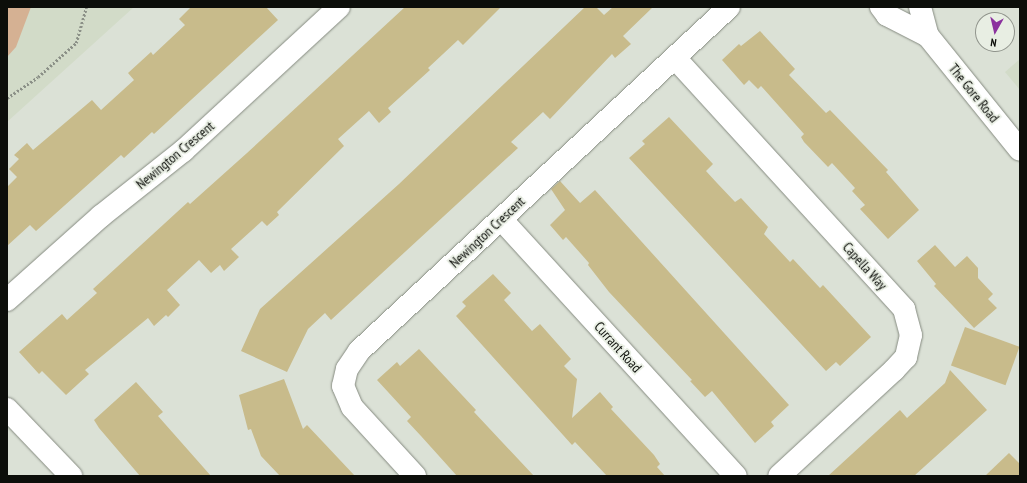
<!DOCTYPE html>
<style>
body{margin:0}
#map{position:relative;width:1027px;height:483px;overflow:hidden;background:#dbe1d6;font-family:"PT Sans Narrow",sans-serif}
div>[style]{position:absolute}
.built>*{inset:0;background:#d2dbc8}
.green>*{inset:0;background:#d5b193}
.building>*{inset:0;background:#c8bb8b;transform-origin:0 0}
.path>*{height:2.5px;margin-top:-1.25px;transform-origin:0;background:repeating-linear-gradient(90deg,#8b9087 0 2px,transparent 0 4px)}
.roads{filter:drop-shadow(0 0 1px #868b81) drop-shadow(0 0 1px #868b81)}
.minor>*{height:22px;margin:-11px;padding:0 11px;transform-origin:11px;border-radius:11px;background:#fff}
.major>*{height:22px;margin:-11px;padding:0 11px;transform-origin:11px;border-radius:11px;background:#fff}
span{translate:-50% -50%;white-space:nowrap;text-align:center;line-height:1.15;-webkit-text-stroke:3.5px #e8eee3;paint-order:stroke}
.street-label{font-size:14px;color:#0c0e0a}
.frame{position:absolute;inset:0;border:8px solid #0c0e0a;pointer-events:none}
.north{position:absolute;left:975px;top:12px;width:40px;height:40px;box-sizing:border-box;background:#e8eee3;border:1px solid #90948c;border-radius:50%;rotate:188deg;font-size:11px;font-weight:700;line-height:16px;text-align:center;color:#0c0e0a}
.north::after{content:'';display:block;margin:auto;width:14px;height:18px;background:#8b329e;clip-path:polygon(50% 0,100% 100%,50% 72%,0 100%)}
</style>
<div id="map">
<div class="built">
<i style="clip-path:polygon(7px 7px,134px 7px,7px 122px)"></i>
<i style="clip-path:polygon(1020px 59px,1020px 90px,1005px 72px)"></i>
</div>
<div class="green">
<i style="clip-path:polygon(7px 7px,31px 7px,16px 47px,7px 57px)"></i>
</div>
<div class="building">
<i style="clip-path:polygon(191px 7px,266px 7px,278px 20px,154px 134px,152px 132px,124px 158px,121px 155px,36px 231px,30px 225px,7px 246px,7px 187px,17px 177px,9px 169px,19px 159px,14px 155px,27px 143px,33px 150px,92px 100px,101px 110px,134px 80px,128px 73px,151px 52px,153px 55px,185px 25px,179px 19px)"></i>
<i style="clip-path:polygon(405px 7px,501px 7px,463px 45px,458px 40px,428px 68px,430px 70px,388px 108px,391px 112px,379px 123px,369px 111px,338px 139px,344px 146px,277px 212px,279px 215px,267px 226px,262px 221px,231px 249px,239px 257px,224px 271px,220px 265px,211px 273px,199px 260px,167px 290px,180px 305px,168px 317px,166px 315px,154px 326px,148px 318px,85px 370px,89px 374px,66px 395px,42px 371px,39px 374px,19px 352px,62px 314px,67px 320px,97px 293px,93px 289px,188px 202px,190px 204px,247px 153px)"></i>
<i style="clip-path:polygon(585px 7px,596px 7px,604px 15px,613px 7px,653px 7px,623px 36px,631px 44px,615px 58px,612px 54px,550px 119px,543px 112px,511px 142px,518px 148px,331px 320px,325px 313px,308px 329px,287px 372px,241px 351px,260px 309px,399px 184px)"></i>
<i style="clip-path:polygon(760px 31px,795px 69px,789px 75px,826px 113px,830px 110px,888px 170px,886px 172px,919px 210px,888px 239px,860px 209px,865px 205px,852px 191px,855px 188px,832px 163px,828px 167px,804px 142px,801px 137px,804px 134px,761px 86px,758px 89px,749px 80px,744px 85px,722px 60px,739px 44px,741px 46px)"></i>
<i style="clip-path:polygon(669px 117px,713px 164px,706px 171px,717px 183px,735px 202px,741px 198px,768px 227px,764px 234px,790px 262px,793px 259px,820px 288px,823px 285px,871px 337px,840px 366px,836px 362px,826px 371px,629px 158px,645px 144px,642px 141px)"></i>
<i style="clip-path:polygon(560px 181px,580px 203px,595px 190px,789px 405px,771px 422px,774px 426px,755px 443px,712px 391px,705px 397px,690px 381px,692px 380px,609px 292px,588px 265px,589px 263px,566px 237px,563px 240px,550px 225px,565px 210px,551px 189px)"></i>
<i style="clip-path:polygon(935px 245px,955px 267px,967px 256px,978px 268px,978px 278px,993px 294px,988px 299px,997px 308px,974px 328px,934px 286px,936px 284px,917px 261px)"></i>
<i style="clip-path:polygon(493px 274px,511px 293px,504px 300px,532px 331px,540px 324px,571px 359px,564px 366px,577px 379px,572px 418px,600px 392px,613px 407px,611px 409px,654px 455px,660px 464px,657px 467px,665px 476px,607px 476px,575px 442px,572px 445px,456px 316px,466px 306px,462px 302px)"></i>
<i style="left:965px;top:327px;width:58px;height:41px;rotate:20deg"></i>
<i style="clip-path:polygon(419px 349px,476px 410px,474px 412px,534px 476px,457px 476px,421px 436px,407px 421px,411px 417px,377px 380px,397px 362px,400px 366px)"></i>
<i style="clip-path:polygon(950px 370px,987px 410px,914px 476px,828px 476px,900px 410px,907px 418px,945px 383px)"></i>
<i style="clip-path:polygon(284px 379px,303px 429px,307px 425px,355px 476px,280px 476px,261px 456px,251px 429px,248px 430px,239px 395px)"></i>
<i style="clip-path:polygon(136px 382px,163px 412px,158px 416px,211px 476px,140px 476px,99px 428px,94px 420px)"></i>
<i style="clip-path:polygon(1009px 453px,1020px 464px,1020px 476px,985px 476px)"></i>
</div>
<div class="path">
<i style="left:7px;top:98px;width:37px;rotate:-34deg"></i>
<i style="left:38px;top:77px;width:51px;rotate:-41.8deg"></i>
<i style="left:76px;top:43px;width:37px;rotate:-74deg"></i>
</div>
<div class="roads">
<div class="minor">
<i style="left:675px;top:58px;width:340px;rotate:47.6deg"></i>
<i style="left:904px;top:309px;width:27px;rotate:75deg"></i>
<i style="left:911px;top:335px;width:23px;rotate:103deg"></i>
<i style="left:906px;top:357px;width:18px;rotate:133deg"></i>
<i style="left:894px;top:370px;width:156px;rotate:137.3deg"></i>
<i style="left:501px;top:219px;width:348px;rotate:47.6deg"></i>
<i style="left:7px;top:300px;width:126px;rotate:-41.8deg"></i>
<i style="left:101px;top:216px;width:105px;rotate:-38.4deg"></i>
<i style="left:183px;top:151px;width:212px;rotate:-42.7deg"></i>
<i style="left:7px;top:409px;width:93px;rotate:46.3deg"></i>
<i style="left:415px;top:476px;width:93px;rotate:-132.4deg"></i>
<i style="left:352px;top:407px;width:23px;rotate:-113deg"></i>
<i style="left:343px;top:386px;width:17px;rotate:-77deg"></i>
<i style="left:347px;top:369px;width:22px;rotate:-56deg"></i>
<i style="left:359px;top:351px;width:505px;rotate:-42.91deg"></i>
</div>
<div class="major">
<i style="left:881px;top:7px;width:10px;rotate:53deg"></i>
<i style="left:887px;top:15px;width:46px;rotate:27.1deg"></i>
<i style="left:920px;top:7px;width:30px;rotate:75deg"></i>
<i style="left:928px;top:36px;width:146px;rotate:51.1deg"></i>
</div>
</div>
<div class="street-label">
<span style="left:974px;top:93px;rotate:51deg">The Gore Road</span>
<span style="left:175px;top:155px;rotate:-40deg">Newington Crescent</span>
<span style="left:487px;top:232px;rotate:-43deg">Newington Crescent</span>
<span style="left:865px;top:266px;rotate:48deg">Capella Way</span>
<span style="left:618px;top:347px;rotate:48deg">Currant Road</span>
</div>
<div class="frame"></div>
<div class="north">N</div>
</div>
